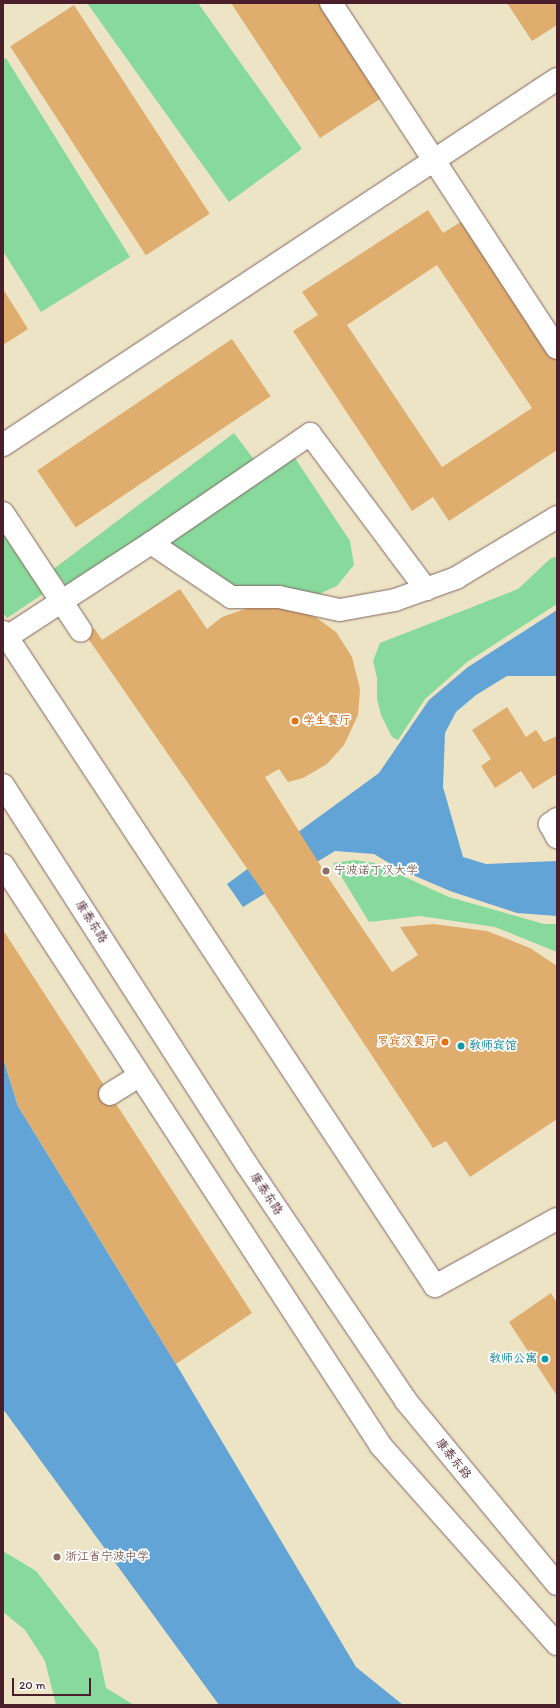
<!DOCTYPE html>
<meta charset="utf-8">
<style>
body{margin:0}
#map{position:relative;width:560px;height:1708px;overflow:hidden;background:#ede4c5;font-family:Itim,"LXGW WenKai TC",sans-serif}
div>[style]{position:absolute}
.green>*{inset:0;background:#87da9b;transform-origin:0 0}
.water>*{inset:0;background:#62a4d6}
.building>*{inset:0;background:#dfad6d;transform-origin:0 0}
.roads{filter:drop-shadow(0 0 1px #836461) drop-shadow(0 0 1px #836461)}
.minor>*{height:22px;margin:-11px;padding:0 11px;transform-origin:11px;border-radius:11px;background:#fff}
.dots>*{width:11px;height:11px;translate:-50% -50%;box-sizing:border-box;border:2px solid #fff;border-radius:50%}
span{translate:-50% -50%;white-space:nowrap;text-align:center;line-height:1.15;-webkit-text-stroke:3.5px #fff;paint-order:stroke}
.food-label{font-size:12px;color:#c56008}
.left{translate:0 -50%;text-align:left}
.right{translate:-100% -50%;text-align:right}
.education-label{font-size:12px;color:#785e54}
.street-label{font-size:12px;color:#4a1f2b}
.culture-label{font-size:12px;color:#0d838f}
.frame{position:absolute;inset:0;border:4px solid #4a1f2b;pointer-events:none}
.scale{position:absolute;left:12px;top:1678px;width:79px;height:18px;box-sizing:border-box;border:2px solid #4a1f2b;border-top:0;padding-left:5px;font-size:12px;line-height:14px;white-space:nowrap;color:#4a1f2b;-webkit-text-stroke:3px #fff;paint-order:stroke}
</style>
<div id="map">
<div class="green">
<i style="clip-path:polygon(87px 3px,198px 3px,302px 149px,229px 202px)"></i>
<i style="clip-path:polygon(6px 58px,130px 257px,41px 312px,3px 251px,3px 60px)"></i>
<i style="left:234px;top:433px;width:40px;height:226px;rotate:53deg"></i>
<i style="clip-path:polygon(293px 455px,350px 541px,354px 565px,337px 586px,310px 598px,235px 589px,162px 543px)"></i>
<i style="clip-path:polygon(3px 534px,43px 594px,7px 618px,3px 613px)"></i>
<i style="clip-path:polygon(557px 556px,557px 604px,467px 662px,425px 699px,398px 740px,392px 737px,381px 715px,377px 699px,377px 678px,373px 661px,380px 643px,518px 589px,550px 559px)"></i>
<i style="clip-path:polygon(355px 860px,374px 863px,449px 897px,544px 924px,557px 924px,557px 952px,495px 927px,420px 916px,369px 922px,333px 863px)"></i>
<i style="clip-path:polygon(3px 1551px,36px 1571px,98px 1650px,106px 1688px,134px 1705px,56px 1705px,45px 1661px,25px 1630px,3px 1612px)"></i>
</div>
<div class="water">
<i style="clip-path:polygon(557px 610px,557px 676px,507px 676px,476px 695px,456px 712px,445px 733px,443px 787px,463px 857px,486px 864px,557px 861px,557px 916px,517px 913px,450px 891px,399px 869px,374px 854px,335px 851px,243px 907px,227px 884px,379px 773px,429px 700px,468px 667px)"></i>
<i style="clip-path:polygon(3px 1058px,18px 1106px,176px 1364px,356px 1667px,403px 1705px,219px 1705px,3px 1409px)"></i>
</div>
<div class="building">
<i style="clip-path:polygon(231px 3px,325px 3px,386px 95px,320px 138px)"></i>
<i style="clip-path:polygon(507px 3px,557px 3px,557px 25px,532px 41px)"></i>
<i style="left:74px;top:5px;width:249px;height:76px;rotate:57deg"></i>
<i style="clip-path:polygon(evenodd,428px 210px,443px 233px,467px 218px,557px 353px,557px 450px,449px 521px,433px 497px,412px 511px,293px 331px,318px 315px,302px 292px,428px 210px,437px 265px,532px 408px,442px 467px,347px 325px,437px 265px)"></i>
<i style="clip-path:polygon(3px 289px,28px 329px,3px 345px)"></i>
<i style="left:232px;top:339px;width:69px;height:235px;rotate:56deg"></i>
<i style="clip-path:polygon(180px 589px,207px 629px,222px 617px,248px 608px,291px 607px,317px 618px,336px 632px,352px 657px,360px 689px,358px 715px,344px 745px,327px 764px,303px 778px,288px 782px,279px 769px,265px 777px,327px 876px,392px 972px,418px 955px,400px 927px,433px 924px,487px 931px,530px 948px,557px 966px,557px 1119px,470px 1177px,446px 1141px,433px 1148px,275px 909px,85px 634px,94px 628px,102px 640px)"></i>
<i style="clip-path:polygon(507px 707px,526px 737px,536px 730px,544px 742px,557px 736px,557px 774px,533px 789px,521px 771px,495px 788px,481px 766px,491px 759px,472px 730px)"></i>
<i style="clip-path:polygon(3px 930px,252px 1313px,176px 1364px,18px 1106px,3px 1058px)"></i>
<i style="clip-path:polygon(551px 1293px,557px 1303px,557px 1396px,509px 1322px)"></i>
</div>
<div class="roads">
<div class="minor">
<i style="left:331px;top:3px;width:412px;rotate:56.8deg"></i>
<i style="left:3px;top:445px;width:664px;rotate:-33.45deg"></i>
<i style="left:3px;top:513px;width:141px;rotate:56.5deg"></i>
<i style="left:151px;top:543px;width:193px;rotate:-34.4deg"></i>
<i style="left:310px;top:434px;width:194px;rotate:53.2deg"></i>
<i style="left:3px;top:632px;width:6px;rotate:51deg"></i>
<i style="left:7px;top:637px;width:172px;rotate:-33.1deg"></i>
<i style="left:151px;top:543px;width:97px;rotate:34deg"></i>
<i style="left:231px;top:597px;width:48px"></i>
<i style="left:279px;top:597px;width:62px;rotate:12deg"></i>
<i style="left:340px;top:610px;width:56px;rotate:-10.3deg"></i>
<i style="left:395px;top:600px;width:65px;rotate:-19.8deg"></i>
<i style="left:456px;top:578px;width:118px;rotate:-31.1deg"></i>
<i style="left:7px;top:637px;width:777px;rotate:56.6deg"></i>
<i style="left:435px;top:1286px;width:139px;rotate:-28.8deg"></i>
<i style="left:3px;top:785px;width:452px;rotate:57.3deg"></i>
<i style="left:247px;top:1165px;width:285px;rotate:56deg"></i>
<i style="left:406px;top:1401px;width:237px;rotate:50.5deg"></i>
<i style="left:557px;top:819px;width:9px;rotate:144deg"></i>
<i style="left:550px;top:824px;width:15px;rotate:62deg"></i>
<i style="left:3px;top:865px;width:693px;rotate:56.95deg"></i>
<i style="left:381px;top:1446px;width:265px;rotate:48.4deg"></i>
<i style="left:110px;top:1094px;width:34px;rotate:-32deg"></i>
</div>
</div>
<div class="dots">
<i style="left:295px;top:721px;background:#e8710a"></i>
<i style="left:326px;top:871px;background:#8d6e63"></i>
<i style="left:445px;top:1042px;background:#e8710a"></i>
<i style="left:461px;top:1046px;background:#0f9aa8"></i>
<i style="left:545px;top:1359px;background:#0f9aa8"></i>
<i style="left:57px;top:1557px;background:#8d6e63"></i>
</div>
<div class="food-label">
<span class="left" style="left:303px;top:721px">学生餐厅</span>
<span class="right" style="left:437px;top:1042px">罗宾汉餐厅</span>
</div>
<div class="education-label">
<span class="left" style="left:334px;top:871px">宁波诺丁汉大学</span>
<span class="left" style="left:65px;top:1557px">浙江省宁波中学</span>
</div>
<div class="street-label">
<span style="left:91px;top:922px;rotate:57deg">康泰东路</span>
<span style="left:266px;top:1194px;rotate:56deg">康泰东路</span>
<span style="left:453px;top:1459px;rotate:51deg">康泰东路</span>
</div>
<div class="culture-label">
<span class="left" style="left:469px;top:1046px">教师宾馆</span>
<span class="right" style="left:537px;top:1359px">教师公寓</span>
</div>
<div class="frame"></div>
<div class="scale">20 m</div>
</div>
